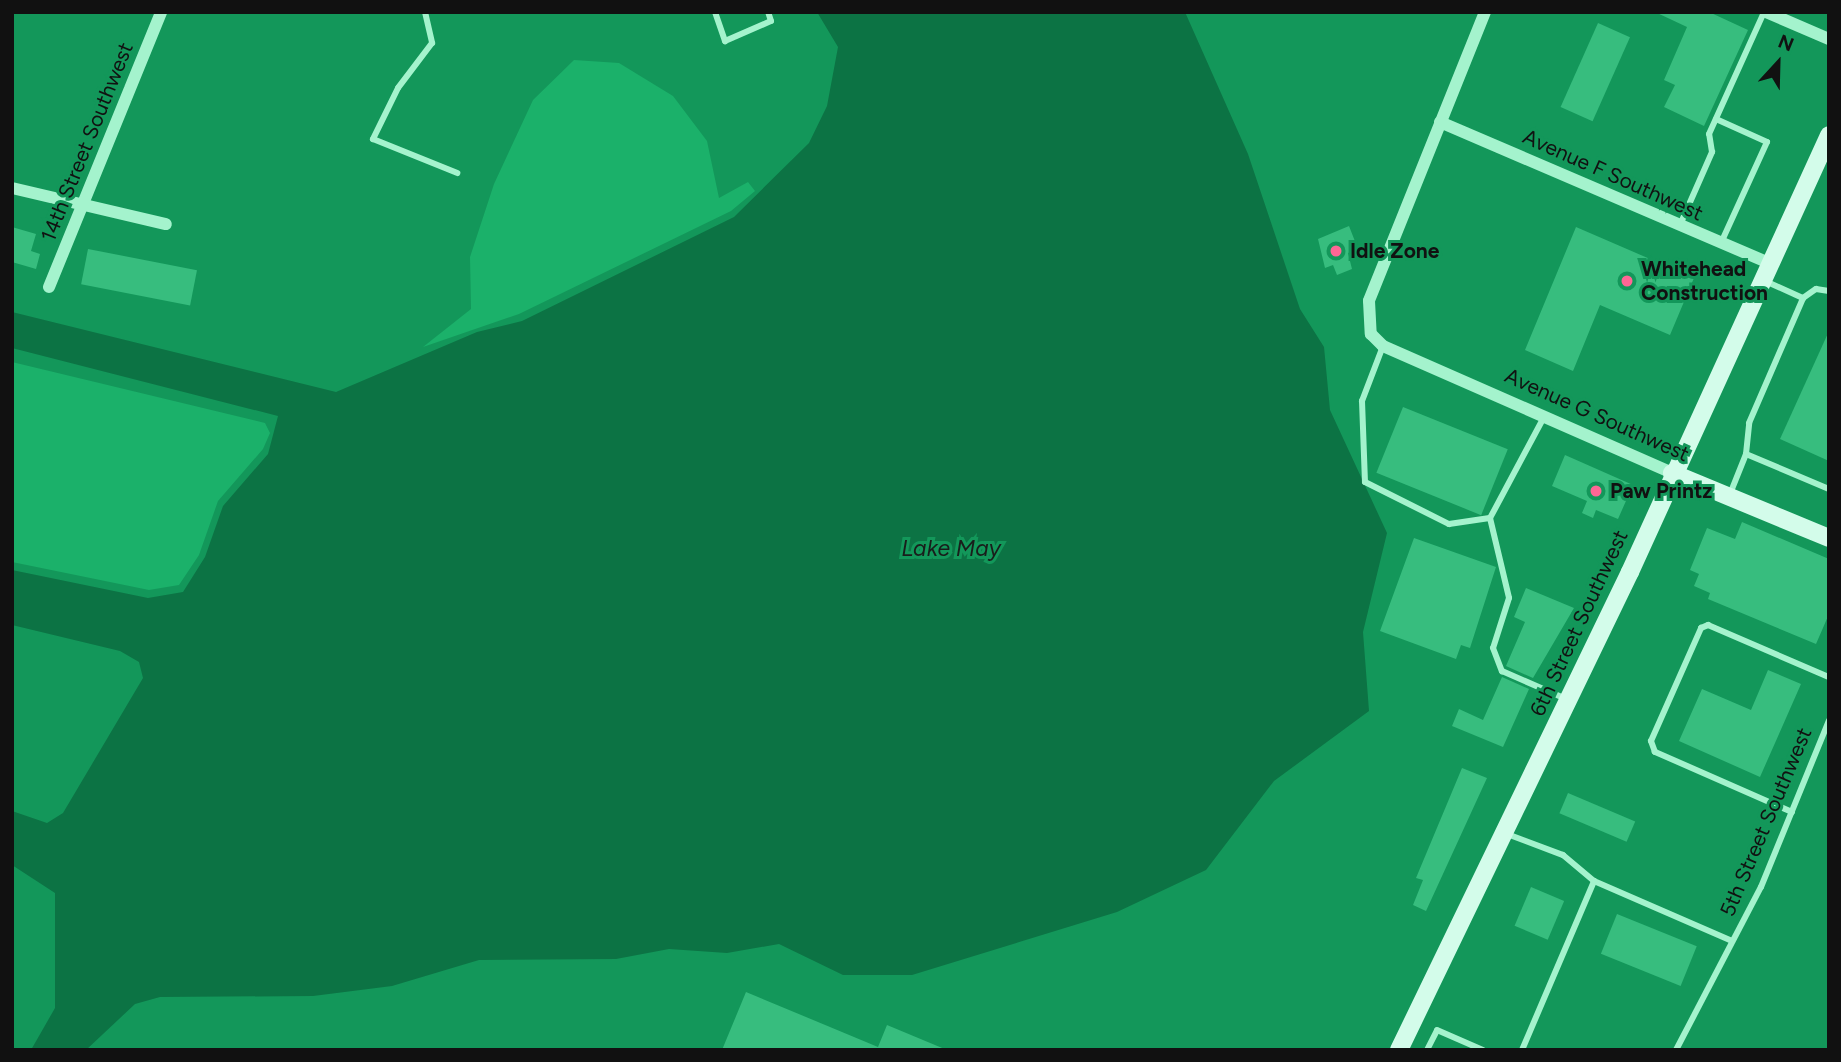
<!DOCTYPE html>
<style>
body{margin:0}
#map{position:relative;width:1841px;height:1062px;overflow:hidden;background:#13975a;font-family:Figtree,sans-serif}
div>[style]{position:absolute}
.green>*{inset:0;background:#1bb16a}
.water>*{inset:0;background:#0c7344}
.building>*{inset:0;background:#37bd7e;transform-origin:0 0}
.lane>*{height:6px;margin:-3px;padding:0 3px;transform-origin:3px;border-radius:3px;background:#a4f3cd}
.street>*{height:12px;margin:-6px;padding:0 6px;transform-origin:6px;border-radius:6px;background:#a4f3cd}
.secondary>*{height:18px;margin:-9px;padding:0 9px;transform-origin:9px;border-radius:9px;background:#d3fcea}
.dots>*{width:19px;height:19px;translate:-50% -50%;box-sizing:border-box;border:4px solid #13975a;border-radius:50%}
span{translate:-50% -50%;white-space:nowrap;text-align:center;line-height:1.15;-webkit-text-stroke:6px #13975a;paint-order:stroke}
.street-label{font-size:21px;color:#111}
.poi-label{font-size:21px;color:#111;font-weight:700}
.left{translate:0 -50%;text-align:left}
.water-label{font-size:23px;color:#191d1b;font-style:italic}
.frame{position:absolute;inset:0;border:14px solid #111;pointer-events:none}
.north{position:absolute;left:1743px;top:28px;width:70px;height:70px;-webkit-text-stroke:5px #13975a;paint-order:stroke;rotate:22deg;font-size:19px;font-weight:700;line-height:28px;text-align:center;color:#111}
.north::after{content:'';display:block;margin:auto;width:24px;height:32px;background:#111;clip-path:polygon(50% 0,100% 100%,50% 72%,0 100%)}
</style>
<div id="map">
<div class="green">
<i style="clip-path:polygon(574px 60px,619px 63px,673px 96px,707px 141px,719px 198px,748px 182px,755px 191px,731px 211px,519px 314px,423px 347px,471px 309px,470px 257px,494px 184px,533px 100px)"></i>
<i style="clip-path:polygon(12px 362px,265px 423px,270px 433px,263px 449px,218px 501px,199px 555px,179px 585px,149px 590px,12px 562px)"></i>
</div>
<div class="water">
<i style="clip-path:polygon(817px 12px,1185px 12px,1248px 154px,1300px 309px,1324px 347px,1330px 410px,1387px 533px,1363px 632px,1369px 711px,1274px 781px,1206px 870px,1117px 912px,912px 975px,843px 975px,779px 944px,727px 953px,669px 949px,616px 959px,479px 960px,392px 986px,313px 996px,160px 997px,135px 1004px,86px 1050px,31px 1050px,55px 1008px,55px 893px,12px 865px,12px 811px,47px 823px,63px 813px,143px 678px,139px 662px,120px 651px,12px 625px,12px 570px,148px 598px,183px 592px,205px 557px,223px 506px,268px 454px,278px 416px,12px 348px,12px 312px,336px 392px,477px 332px,522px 321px,734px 217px,809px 143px,827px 106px,838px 47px)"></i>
</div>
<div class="building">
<i style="clip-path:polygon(1655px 12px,1709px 12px,1748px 30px,1704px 126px,1664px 107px,1675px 85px,1664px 80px,1687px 27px)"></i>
<i style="left:1598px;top:23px;width:35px;height:92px;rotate:24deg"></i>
<i style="clip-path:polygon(1349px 226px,1358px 249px,1348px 253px,1352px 269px,1337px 275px,1333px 265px,1325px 268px,1318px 239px)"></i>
<i style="clip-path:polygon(12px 227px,36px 234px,31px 251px,40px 254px,36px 269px,12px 262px)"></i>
<i style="clip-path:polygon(1576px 227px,1694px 278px,1670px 335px,1600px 305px,1573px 371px,1525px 350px)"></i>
<i style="left:88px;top:249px;width:111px;height:36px;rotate:11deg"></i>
<i style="clip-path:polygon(1829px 331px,1829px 461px,1780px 439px)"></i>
<i style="left:1403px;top:407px;width:113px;height:71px;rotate:22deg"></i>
<i style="clip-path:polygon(1565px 455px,1633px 485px,1618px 519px,1596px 510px,1593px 518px,1582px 513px,1587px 501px,1552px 486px)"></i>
<i style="clip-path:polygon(1742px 522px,1829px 559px,1829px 614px,1816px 644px,1708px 599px,1710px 593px,1694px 586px,1699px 574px,1690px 570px,1707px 528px,1735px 539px)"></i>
<i style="clip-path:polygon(1414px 538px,1496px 567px,1470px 648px,1461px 645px,1456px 659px,1380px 631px)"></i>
<i style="clip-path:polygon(1526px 588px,1574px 608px,1533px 678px,1506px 666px,1525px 622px,1514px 617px)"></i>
<i style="clip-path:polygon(1768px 670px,1801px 684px,1760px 777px,1679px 741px,1702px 689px,1751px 710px)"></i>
<i style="clip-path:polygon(1502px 677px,1529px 689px,1503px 747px,1452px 726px,1459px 709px,1483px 720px)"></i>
<i style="clip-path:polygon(1462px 768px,1487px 778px,1426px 911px,1413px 905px,1423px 880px,1416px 878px)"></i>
<i style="left:1568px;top:793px;width:73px;height:22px;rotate:23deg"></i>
<i style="left:1531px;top:887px;width:36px;height:42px;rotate:23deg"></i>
<i style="left:1617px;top:914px;width:86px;height:43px;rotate:22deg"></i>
<i style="clip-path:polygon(746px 992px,878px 1047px,887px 1025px,947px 1050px,722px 1050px)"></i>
</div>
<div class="lane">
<i style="left:425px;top:12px;width:32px;rotate:77deg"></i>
<i style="left:432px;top:43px;width:56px;rotate:127.1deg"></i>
<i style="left:398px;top:88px;width:57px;rotate:116.1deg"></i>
<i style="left:373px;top:139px;width:91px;rotate:22deg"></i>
<i style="left:715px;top:12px;width:31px;rotate:71deg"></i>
<i style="left:725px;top:41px;width:50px;rotate:-23.5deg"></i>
<i style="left:771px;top:21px;width:9px;rotate:-108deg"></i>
<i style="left:1716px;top:119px;width:56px;rotate:24.3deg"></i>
<i style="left:1767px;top:142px;width:111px;rotate:114.5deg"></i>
<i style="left:1680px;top:225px;width:80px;rotate:-66.3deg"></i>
<i style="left:1712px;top:152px;width:18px;rotate:-99deg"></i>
<i style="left:1709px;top:134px;width:134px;rotate:-65.7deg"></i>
<i style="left:1765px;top:281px;width:42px;rotate:24.1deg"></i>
<i style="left:1383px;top:346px;width:59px;rotate:110.9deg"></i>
<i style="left:1362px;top:401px;width:81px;rotate:87.9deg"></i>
<i style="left:1365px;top:482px;width:94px;rotate:26.6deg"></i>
<i style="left:1449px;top:524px;width:41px;rotate:-8.3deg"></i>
<i style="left:1544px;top:417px;width:115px;rotate:118.1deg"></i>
<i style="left:1490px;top:518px;width:82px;rotate:76.6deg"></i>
<i style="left:1509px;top:598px;width:52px;rotate:107.7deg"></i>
<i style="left:1493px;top:648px;width:25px;rotate:69deg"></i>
<i style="left:1502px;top:671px;width:70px;rotate:23.6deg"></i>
<i style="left:1746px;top:454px;width:90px;rotate:22.9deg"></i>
<i style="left:1730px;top:494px;width:43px;rotate:-68.2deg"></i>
<i style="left:1746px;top:454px;width:31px;rotate:-84deg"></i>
<i style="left:1749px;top:423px;width:136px;rotate:-66.6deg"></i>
<i style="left:1803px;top:298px;width:16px;rotate:-35deg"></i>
<i style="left:1816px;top:289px;width:13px;rotate:9deg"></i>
<i style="left:1792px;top:812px;width:150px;rotate:-156.3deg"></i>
<i style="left:1655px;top:752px;width:12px;rotate:-110deg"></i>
<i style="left:1651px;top:741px;width:124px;rotate:-66.1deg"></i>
<i style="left:1701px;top:628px;width:8px;rotate:-23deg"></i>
<i style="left:1708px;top:625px;width:132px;rotate:23.3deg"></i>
<i style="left:1507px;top:834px;width:60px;rotate:20.6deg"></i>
<i style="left:1563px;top:855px;width:40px;rotate:40deg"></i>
<i style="left:1427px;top:1050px;width:22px;rotate:-63deg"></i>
<i style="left:1437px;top:1030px;width:50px;rotate:23.5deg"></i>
<i style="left:1522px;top:1050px;width:184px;rotate:-66.9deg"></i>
<i style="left:1594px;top:881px;width:150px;rotate:23.5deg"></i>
<i style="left:1676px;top:1050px;width:184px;rotate:-62.5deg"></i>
<i style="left:1761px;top:887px;width:180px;rotate:-67.8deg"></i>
</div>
<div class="street">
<i style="left:1485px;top:12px;width:311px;rotate:111.9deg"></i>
<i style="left:1369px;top:301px;width:33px;rotate:87deg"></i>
<i style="left:1371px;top:334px;width:17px;rotate:45deg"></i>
<i style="left:1383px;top:346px;width:316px;rotate:23.7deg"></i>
<i style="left:1766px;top:12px;width:69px;rotate:23.2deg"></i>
<i style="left:1440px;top:122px;width:360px;rotate:23.2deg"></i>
<i style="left:12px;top:188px;width:158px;rotate:13.2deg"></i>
<i style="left:49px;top:287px;width:297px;rotate:-67.8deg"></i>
</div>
<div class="secondary">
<i style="left:1672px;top:473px;width:170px;rotate:22.5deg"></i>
<i style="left:1399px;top:1050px;width:531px;rotate:-64.21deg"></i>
<i style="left:1630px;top:572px;width:480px;rotate:-65.5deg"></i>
</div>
<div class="dots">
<i style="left:1336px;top:251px;background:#ff6695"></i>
<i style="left:1627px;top:281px;background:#ff6695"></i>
<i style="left:1596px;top:491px;background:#ff6695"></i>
</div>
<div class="street-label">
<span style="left:87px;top:142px;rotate:-68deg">14th Street Southwest</span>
<span style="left:1613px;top:175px;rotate:24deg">Avenue F Southwest</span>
<span style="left:1597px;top:415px;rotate:24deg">Avenue G Southwest</span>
<span style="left:1579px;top:623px;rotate:-65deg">6th Street Southwest</span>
<span style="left:1766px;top:822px;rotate:-67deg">5th Street Southwest</span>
</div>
<div class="poi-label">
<span class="left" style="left:1350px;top:251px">Idle Zone</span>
<span class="left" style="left:1641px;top:281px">Whitehead<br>Construction</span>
<span class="left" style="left:1610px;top:491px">Paw Printz</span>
</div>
<div class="water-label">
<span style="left:951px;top:548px">Lake May</span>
</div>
<div class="frame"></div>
<div class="north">N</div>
</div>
